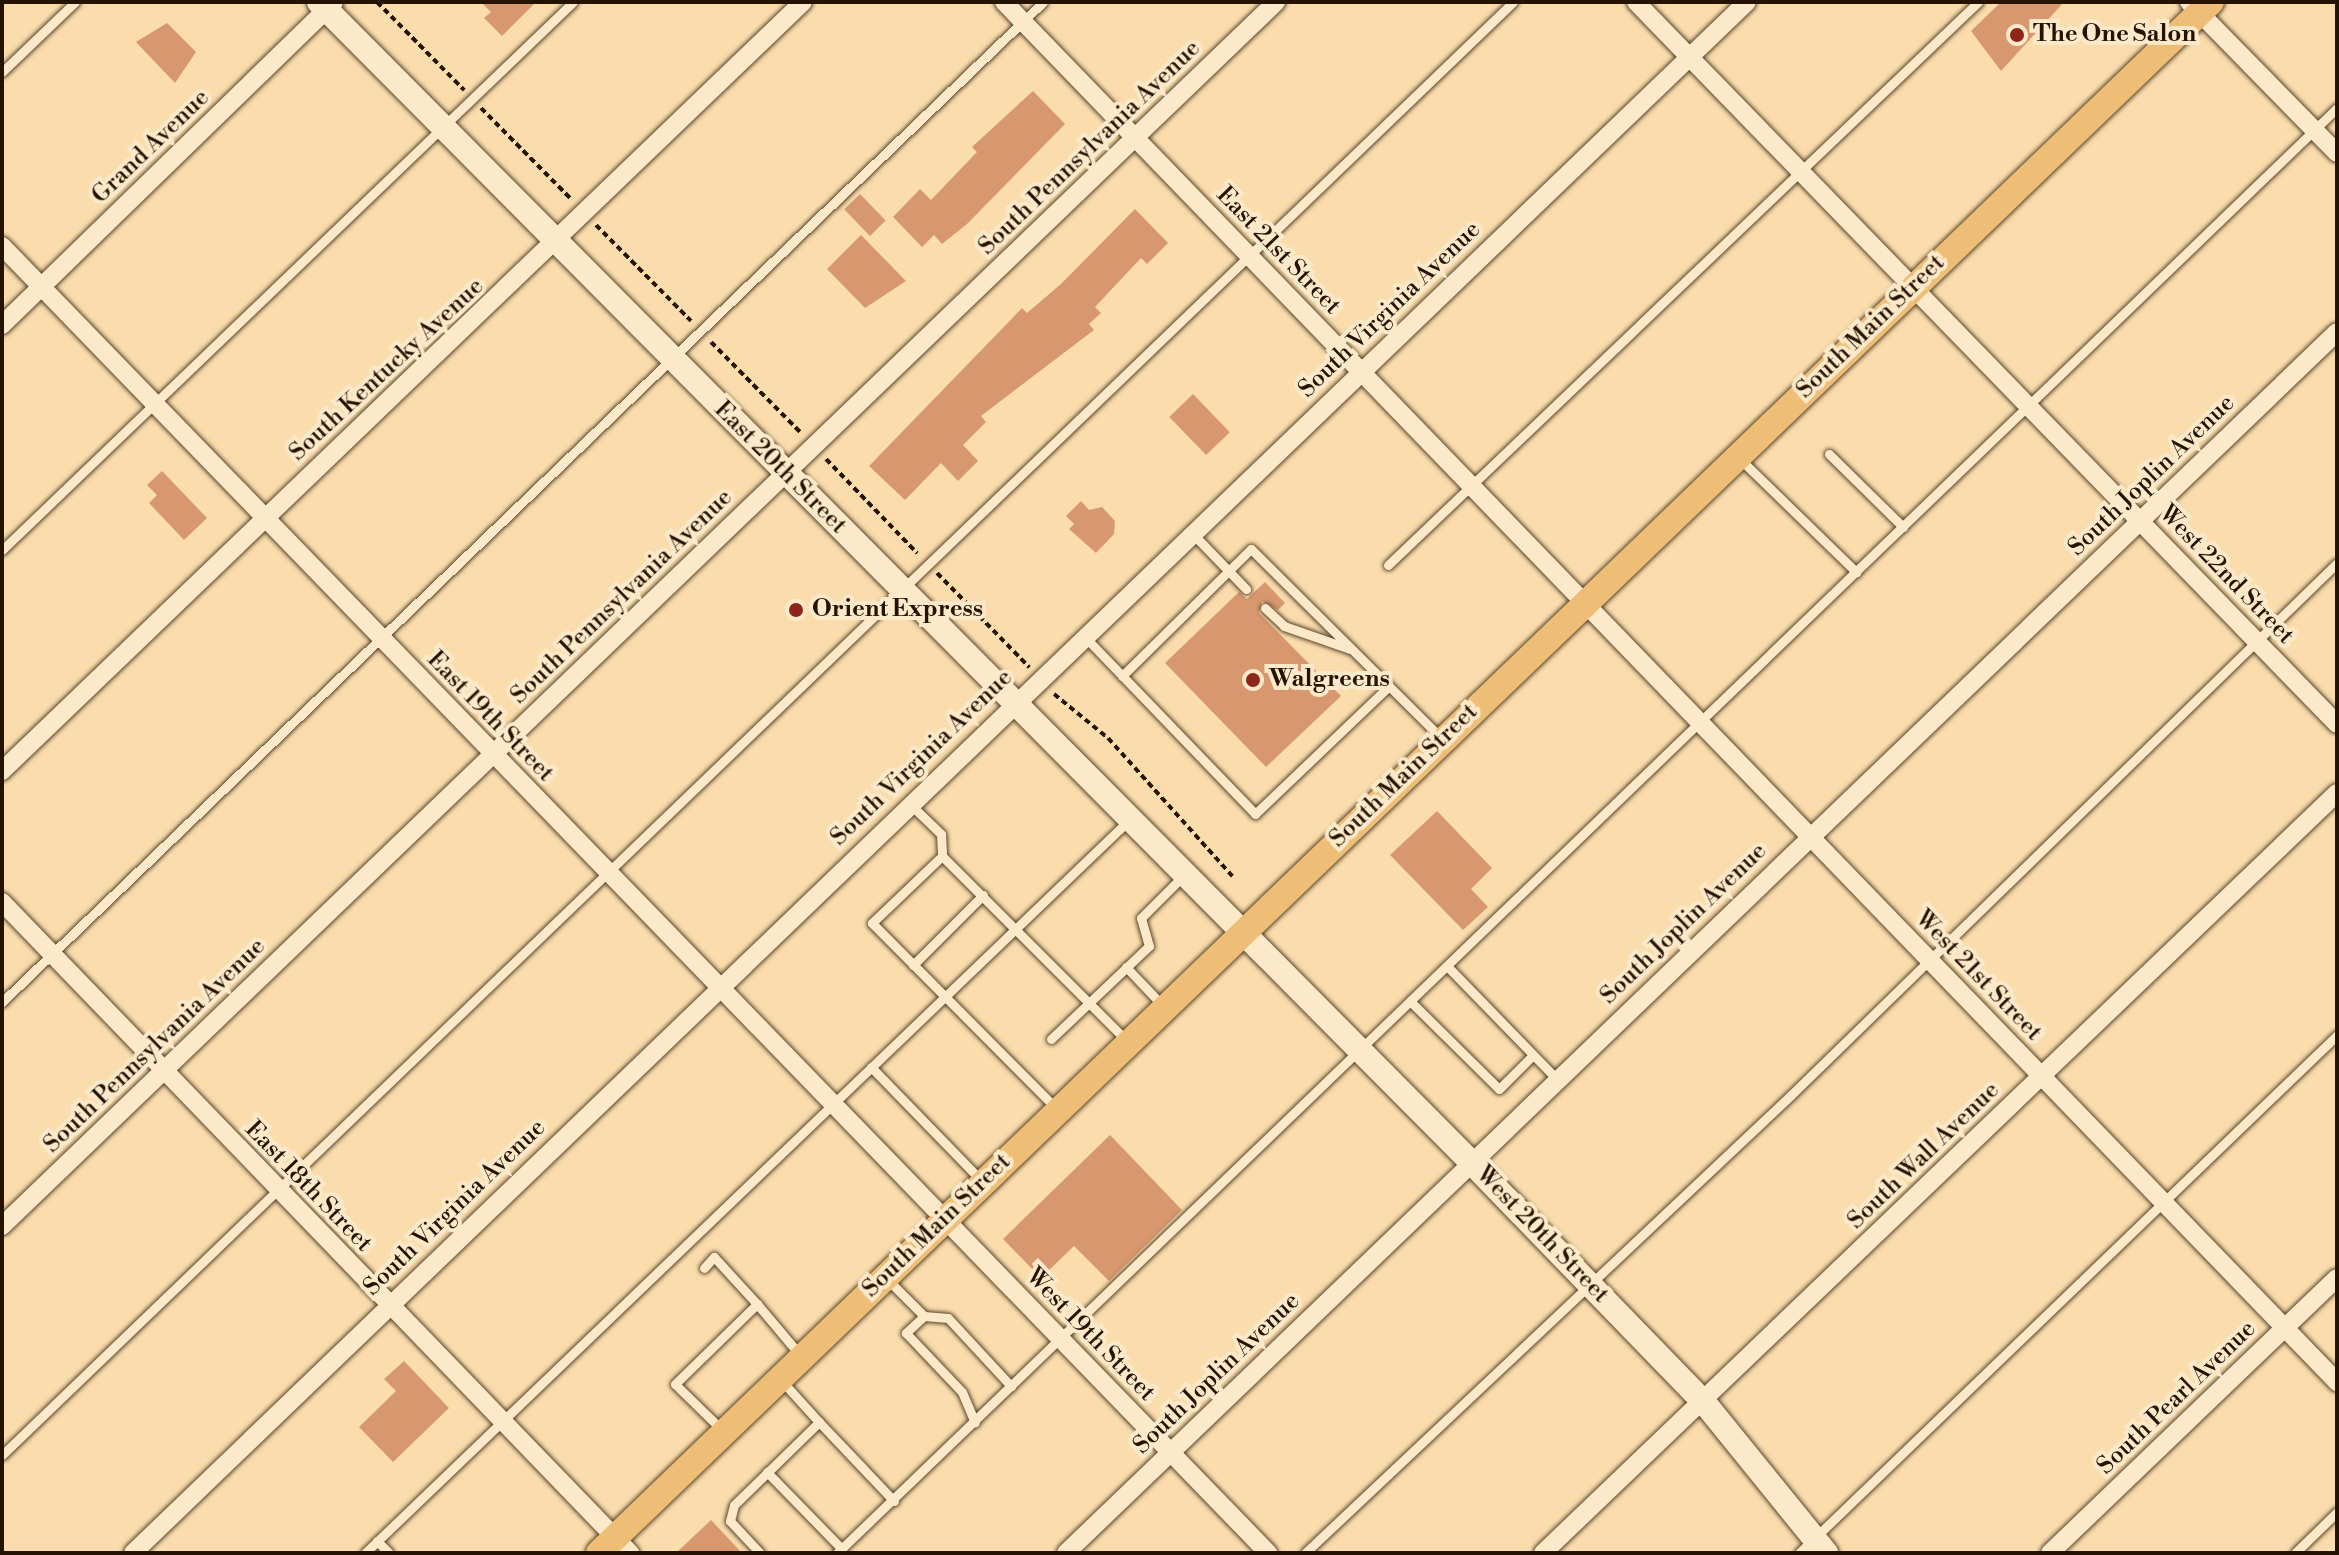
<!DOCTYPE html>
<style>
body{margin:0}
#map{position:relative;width:2339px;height:1555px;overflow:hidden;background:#fbddad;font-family:"Libre Bodoni",serif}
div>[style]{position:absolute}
.building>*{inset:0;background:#d8986f;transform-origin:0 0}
.path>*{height:4px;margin-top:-2px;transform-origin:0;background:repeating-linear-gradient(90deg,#251200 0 6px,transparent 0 10px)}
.roads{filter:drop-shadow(0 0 2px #5a452b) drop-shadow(0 0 2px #5a452b)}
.service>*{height:9px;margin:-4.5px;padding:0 4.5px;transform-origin:4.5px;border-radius:4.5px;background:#fce9ca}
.minor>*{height:18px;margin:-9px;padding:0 9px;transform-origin:9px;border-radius:9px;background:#fce9ca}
.secondary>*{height:24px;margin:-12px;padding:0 12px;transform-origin:12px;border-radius:12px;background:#fce9ca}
.primary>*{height:26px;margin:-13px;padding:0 13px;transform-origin:13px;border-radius:13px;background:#eebe76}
.dots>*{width:22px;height:22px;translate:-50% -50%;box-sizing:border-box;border:4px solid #fce9ca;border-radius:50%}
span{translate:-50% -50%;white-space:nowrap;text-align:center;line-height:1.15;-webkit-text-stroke:8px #fce9ca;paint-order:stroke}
.poi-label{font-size:24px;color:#251200;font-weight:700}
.left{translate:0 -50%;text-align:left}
.street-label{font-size:24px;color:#251200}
.frame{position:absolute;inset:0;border:4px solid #251200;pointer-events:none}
</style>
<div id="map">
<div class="building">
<i style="clip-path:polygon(481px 2px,536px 2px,502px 36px,484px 18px,491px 12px)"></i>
<i style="clip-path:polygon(2001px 2px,2064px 2px,2001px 71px,1971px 31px)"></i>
<i style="clip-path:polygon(167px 23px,196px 52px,175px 83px,136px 42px)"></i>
<i style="clip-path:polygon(1033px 91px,1065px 124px,967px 224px,942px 244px,934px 235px,922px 247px,893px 217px,920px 189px,931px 200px,977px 152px,972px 147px)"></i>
<i style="left:860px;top:194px;width:37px;height:22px;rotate:46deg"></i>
<i style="clip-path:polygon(1135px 209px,1168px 243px,1147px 264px,1141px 258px,1095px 307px,1101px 313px,1089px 324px,1094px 330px,981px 416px,986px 422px,963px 445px,978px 461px,958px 481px,941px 463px,905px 500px,869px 466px,1022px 308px,1027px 313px,1061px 284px)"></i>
<i style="clip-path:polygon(861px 235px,906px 281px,865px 308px,827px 269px)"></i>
<i style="left:1193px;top:394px;width:53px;height:33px;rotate:46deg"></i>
<i style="clip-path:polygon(162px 471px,207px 518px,184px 540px,149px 503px,157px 495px,147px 485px)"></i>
<i style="clip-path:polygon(1081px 501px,1089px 510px,1102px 507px,1115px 521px,1114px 534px,1096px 553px,1069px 529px,1074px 524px,1066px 516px)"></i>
<i style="clip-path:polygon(1265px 582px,1285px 603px,1278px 610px,1262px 601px,1259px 613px,1341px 696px,1266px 767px,1165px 663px,1239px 592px,1247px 599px)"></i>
<i style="clip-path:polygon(1437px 811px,1492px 868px,1471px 889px,1488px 907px,1463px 930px,1390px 855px)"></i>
<i style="clip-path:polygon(1110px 1135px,1182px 1210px,1109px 1281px,1074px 1246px,1041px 1278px,1003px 1239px)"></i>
<i style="clip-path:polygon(404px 1361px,449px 1408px,393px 1462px,359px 1427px,396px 1391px,384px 1379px)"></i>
<i style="clip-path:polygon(711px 1520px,742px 1553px,676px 1553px)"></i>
</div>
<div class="path">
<i style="left:377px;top:2px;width:124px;rotate:45.3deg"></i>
<i style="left:481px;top:108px;width:127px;rotate:45.3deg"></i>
<i style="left:596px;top:225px;width:135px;rotate:45.3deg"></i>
<i style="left:711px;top:342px;width:127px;rotate:45.3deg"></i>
<i style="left:826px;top:459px;width:131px;rotate:45.9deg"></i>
<i style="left:937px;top:573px;width:132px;rotate:45.6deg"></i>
<i style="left:1054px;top:694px;width:70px;rotate:39.2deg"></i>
<i style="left:1108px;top:738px;width:187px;rotate:48deg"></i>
</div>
<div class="roads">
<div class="service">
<i style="left:2px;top:72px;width:101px;rotate:-43.8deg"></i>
<i style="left:1829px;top:454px;width:104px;rotate:44.6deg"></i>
<i style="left:1741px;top:460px;width:161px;rotate:44.2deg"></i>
<i style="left:1192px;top:533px;width:78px;rotate:46deg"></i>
<i style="left:2px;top:550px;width:791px;rotate:-43.82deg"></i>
<i style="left:1388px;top:565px;width:816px;rotate:-43.66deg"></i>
<i style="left:1265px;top:608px;width:26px;rotate:43deg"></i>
<i style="left:1284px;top:626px;width:70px;rotate:19.2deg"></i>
<i style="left:1084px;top:636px;width:247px;rotate:46.1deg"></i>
<i style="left:1255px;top:814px;width:185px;rotate:-43.7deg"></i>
<i style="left:1122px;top:676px;width:181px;rotate:-44.6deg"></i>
<i style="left:1251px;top:549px;width:268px;rotate:44.8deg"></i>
<i style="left:911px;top:805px;width:42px;rotate:44deg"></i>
<i style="left:941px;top:834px;width:22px;rotate:87deg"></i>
<i style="left:942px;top:856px;width:97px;rotate:136.3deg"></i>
<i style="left:872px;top:923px;width:261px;rotate:45.2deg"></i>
<i style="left:942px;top:856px;width:260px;rotate:45deg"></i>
<i style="left:913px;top:965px;width:99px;rotate:-45deg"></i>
<i style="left:1447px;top:966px;width:158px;rotate:45.8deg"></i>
<i style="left:1126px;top:967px;width:52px;rotate:46.5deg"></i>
<i style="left:1410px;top:1001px;width:125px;rotate:44.7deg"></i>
<i style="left:1499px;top:1089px;width:48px;rotate:-45deg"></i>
<i style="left:2px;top:1002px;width:1443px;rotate:-43.85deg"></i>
<i style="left:1051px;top:1039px;width:135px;rotate:-43.5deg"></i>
<i style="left:1149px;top:946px;width:29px;rotate:-106deg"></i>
<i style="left:1141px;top:918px;width:59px;rotate:-45deg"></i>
<i style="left:871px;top:1067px;width:158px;rotate:45.8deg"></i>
<i style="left:704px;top:1268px;width:15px;rotate:-48deg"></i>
<i style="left:714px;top:1257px;width:64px;rotate:47.5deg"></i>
<i style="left:887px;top:1279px;width:52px;rotate:45deg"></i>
<i style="left:924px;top:1316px;width:24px;rotate:5deg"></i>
<i style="left:948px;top:1318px;width:93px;rotate:47.2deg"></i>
<i style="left:924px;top:1316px;width:25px;rotate:137deg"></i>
<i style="left:906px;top:1333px;width:81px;rotate:46.5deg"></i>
<i style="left:962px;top:1392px;width:33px;rotate:67deg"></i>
<i style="left:781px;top:1380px;width:57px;rotate:47.9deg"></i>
<i style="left:723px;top:1431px;width:67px;rotate:-135.6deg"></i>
<i style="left:675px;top:1384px;width:115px;rotate:-44.3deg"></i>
<i style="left:757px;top:1304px;width:67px;rotate:49.9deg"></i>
<i style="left:2px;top:1455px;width:2096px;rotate:-43.88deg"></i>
<i style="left:767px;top:1472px;width:107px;rotate:45.8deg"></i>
<i style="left:377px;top:1541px;width:17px;rotate:45deg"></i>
<i style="left:365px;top:1553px;width:1059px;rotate:-43.81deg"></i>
<i style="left:760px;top:1553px;width:44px;rotate:-133.2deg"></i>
<i style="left:730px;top:1521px;width:16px;rotate:-76deg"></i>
<i style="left:734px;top:1505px;width:119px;rotate:-44.3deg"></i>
<i style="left:819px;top:1422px;width:109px;rotate:46.5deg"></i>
<i style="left:837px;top:1553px;width:2083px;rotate:-43.93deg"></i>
<i style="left:1305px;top:1553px;width:668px;rotate:-43.3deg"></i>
<i style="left:1791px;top:1095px;width:762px;rotate:-44.26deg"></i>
<i style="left:1799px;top:1553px;width:747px;rotate:-43.91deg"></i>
<i style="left:2295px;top:1553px;width:59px;rotate:-44.3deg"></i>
</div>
<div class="minor">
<i style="left:1004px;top:2px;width:1919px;rotate:45.99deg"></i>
<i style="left:1636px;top:2px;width:1006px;rotate:45.85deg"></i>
<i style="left:2189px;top:2px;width:211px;rotate:45.6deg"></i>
<i style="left:2px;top:246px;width:1820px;rotate:45.91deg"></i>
<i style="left:2px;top:325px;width:463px;rotate:-44.2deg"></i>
<i style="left:2px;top:771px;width:1110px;rotate:-43.83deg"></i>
<i style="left:2px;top:902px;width:905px;rotate:46.03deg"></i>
<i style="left:2px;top:1226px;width:1767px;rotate:-43.85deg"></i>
<i style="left:133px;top:1553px;width:2238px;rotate:-43.86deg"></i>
<i style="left:1066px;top:1553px;width:1762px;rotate:-43.85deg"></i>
<i style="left:1543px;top:1553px;width:1099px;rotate:-43.75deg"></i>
<i style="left:2050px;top:1553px;width:397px;rotate:-43.8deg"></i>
</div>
<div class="secondary">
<i style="left:319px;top:2px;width:1635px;rotate:45.2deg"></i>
<i style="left:1471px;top:1162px;width:333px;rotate:45.9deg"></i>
<i style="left:1703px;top:1401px;width:196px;rotate:51deg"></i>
</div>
<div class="primary">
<i style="left:599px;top:1553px;width:2237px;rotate:-43.9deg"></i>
</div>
</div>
<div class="dots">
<i style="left:2017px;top:35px;background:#8f2418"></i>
<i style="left:796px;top:610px;background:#8f2418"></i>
<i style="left:1253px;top:680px;background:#8f2418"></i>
</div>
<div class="poi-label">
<span class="left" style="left:2033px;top:35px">The One Salon</span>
<span class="left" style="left:812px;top:610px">Orient Express</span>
<span class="left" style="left:1269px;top:680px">Walgreens</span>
</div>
<div class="street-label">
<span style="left:151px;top:147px;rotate:-44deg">Grand Avenue</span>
<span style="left:1090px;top:148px;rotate:-44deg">South Pennsylvania Avenue</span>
<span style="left:1278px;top:251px;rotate:46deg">East 21st Street</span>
<span style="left:1390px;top:310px;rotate:-44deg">South Virginia Avenue</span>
<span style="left:1871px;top:327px;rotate:-44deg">South Main Street</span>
<span style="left:387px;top:370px;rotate:-43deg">South Kentucky Avenue</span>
<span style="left:780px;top:468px;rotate:45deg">East 20th Street</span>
<span style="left:2152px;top:476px;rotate:-44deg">South Joplin Avenue</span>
<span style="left:2226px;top:575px;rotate:46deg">West 22nd Street</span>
<span style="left:622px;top:597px;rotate:-44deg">South Pennsylvania Avenue</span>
<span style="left:490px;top:717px;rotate:46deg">East 19th Street</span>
<span style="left:922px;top:758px;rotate:-44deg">South Virginia Avenue</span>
<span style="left:1404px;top:776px;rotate:-44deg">South Main Street</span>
<span style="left:1684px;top:924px;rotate:-44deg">South Joplin Avenue</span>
<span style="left:1978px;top:976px;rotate:46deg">West 21st Street</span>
<span style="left:155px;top:1046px;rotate:-44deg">South Pennsylvania Avenue</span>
<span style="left:1924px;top:1156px;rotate:-44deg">South Wall Avenue</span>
<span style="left:308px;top:1187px;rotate:46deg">East 18th Street</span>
<span style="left:455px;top:1208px;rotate:-44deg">South Virginia Avenue</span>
<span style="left:937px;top:1226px;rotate:-44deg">South Main Street</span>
<span style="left:1542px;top:1235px;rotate:46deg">West 20th Street</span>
<span style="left:1090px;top:1335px;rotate:46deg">West 19th Street</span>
<span style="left:1217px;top:1374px;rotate:-44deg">South Joplin Avenue</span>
<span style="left:2177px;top:1398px;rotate:-44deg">South Pearl Avenue</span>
</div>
<div class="frame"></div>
</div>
